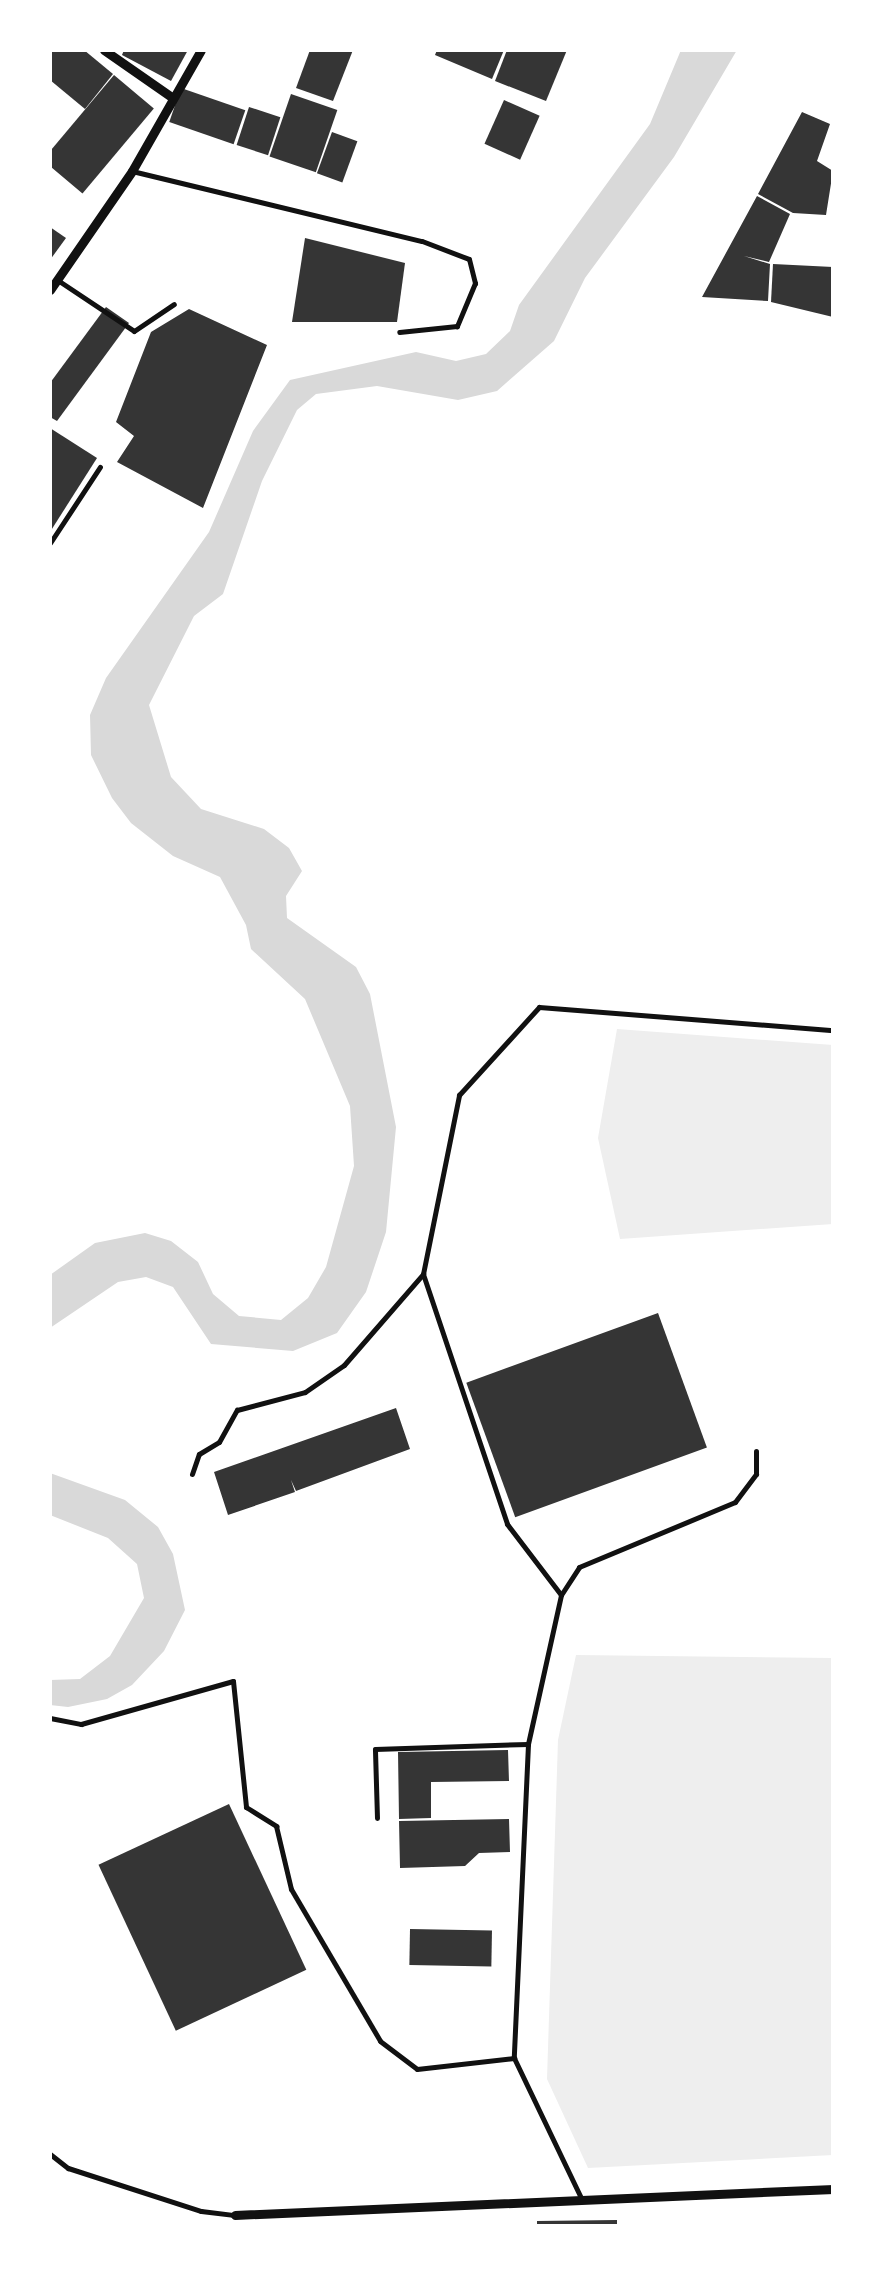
<!DOCTYPE html>
<style>
body{margin:0}
#map{position:relative;width:883px;height:2276px;overflow:hidden;background:#fff;font-family:"Source Serif 4",serif}
div>[style]{position:absolute}
.green>*{inset:0;background:#eee}
.water>*{inset:0;background:#d9d9d9}
.building>*{inset:0;background:#353535;transform-origin:0 0}
.service>*{height:5px;margin:-2.5px;padding:0 2.5px;transform-origin:2.5px;border-radius:2.5px;background:#111}
.minor>*{height:9px;margin:-4.5px;padding:0 4.5px;transform-origin:4.5px;border-radius:4.5px;background:#111}
span{translate:-50% -50%;white-space:nowrap;text-align:center;line-height:1.15;-webkit-text-stroke:8px #fff;paint-order:stroke}
.frame{position:absolute;inset:0;border:52px solid #fff;pointer-events:none}
</style>
<div id="map">
<div class="green">
<i style="clip-path:polygon(617px 1029px,833px 1045px,833px 1224px,620px 1239px,598px 1138px)"></i>
<i style="clip-path:polygon(576px 1655px,833px 1658px,833px 2155px,588px 2168px,547px 2079px,558px 1740px)"></i>
</div>
<div class="water">
<i style="clip-path:polygon(681px 50px,737px 50px,674px 157px,585px 278px,554px 341px,497px 391px,458px 400px,377px 386px,316px 394px,297px 410px,262px 481px,223px 594px,194px 616px,149px 705px,171px 777px,201px 809px,264px 829px,289px 848px,302px 871px,286px 896px,287px 918px,356px 967px,370px 994px,396px 1127px,386px 1232px,366px 1292px,337px 1333px,293px 1351px,211px 1344px,173px 1287px,146px 1277px,118px 1282px,50px 1328px,50px 1275px,95px 1243px,145px 1233px,171px 1241px,198px 1262px,213px 1294px,239px 1316px,281px 1320px,308px 1298px,326px 1267px,354px 1166px,350px 1106px,305px 999px,251px 949px,246px 925px,220px 877px,173px 856px,131px 823px,112px 798px,91px 755px,90px 715px,106px 678px,209px 532px,253px 431px,290px 380px,416px 352px,456px 361px,486px 354px,510px 331px,519px 305px,650px 124px)"></i>
<i style="clip-path:polygon(50px 1473px,125px 1500px,158px 1527px,173px 1554px,185px 1610px,164px 1651px,132px 1685px,107px 1699px,68px 1707px,50px 1705px,50px 1680px,80px 1679px,110px 1656px,144px 1598px,137px 1564px,108px 1538px,50px 1515px)"></i>
</div>
<div class="building">
<i style="clip-path:polygon(50px 50px,84px 50px,113px 74px,85px 109px,50px 80px)"></i>
<i style="clip-path:polygon(124px 50px,188px 50px,171px 81px,122px 55px)"></i>
<i style="clip-path:polygon(310px 50px,353px 50px,333px 101px,296px 88px)"></i>
<i style="clip-path:polygon(437px 50px,504px 50px,492px 79px,435px 55px)"></i>
<i style="clip-path:polygon(507px 50px,567px 50px,546px 101px,495px 81px)"></i>
<i style="left:114px;top:75px;width:52px;height:111px;rotate:40deg"></i>
<i style="left:181px;top:88px;width:68px;height:36px;rotate:19deg"></i>
<i style="left:291px;top:94px;width:49px;height:66px;rotate:19deg"></i>
<i style="left:504px;top:100px;width:39px;height:48px;rotate:24deg"></i>
<i style="left:249px;top:107px;width:33px;height:40px;rotate:18deg"></i>
<i style="clip-path:polygon(802px 112px,830px 124px,817px 161px,833px 171px,826px 215px,793px 213px,758px 194px)"></i>
<i style="left:332px;top:132px;width:27px;height:44px;rotate:20deg"></i>
<i style="clip-path:polygon(757px 196px,790px 214px,769px 262px,744px 256px,770px 264px,768px 301px,702px 297px)"></i>
<i style="clip-path:polygon(50px 227px,66px 238px,50px 260px)"></i>
<i style="clip-path:polygon(305px 238px,405px 263px,397px 322px,292px 322px)"></i>
<i style="clip-path:polygon(773px 264px,833px 267px,833px 317px,771px 302px)"></i>
<i style="clip-path:polygon(106px 307px,129px 323px,57px 421px,50px 417px,50px 383px)"></i>
<i style="clip-path:polygon(189px 309px,267px 345px,203px 508px,117px 462px,134px 436px,116px 422px,151px 332px)"></i>
<i style="clip-path:polygon(50px 428px,97px 458px,50px 532px)"></i>
<i style="left:658px;top:1313px;width:143px;height:204px;rotate:70deg"></i>
<i style="clip-path:polygon(396px 1408px,410px 1449px,296px 1491px,291px 1480px,295px 1492px,228px 1515px,214px 1472px)"></i>
<i style="clip-path:polygon(508px 1750px,509px 1781px,431px 1782px,431px 1818px,399px 1819px,398px 1752px)"></i>
<i style="left:229px;top:1804px;width:183px;height:144px;rotate:65deg"></i>
<i style="clip-path:polygon(509px 1819px,510px 1852px,479px 1853px,465px 1866px,400px 1868px,399px 1821px)"></i>
<i style="left:410px;top:1929px;width:82px;height:36px;rotate:1deg"></i>
<i style="clip-path:polygon(617px 2220px,617px 2226px,537px 2226px,537px 2221px)"></i>
</div>
<div class="service">
<i style="left:132px;top:171px;width:298px;rotate:13.6deg"></i>
<i style="left:422px;top:241px;width:50px;rotate:21deg"></i>
<i style="left:469px;top:259px;width:25px;rotate:76deg"></i>
<i style="left:475px;top:283px;width:47px;rotate:112.7deg"></i>
<i style="left:457px;top:326px;width:58px;rotate:174.1deg"></i>
<i style="left:59px;top:281px;width:90px;rotate:33.7deg"></i>
<i style="left:134px;top:331px;width:48px;rotate:-34deg"></i>
<i style="left:50px;top:543px;width:91px;rotate:-56.7deg"></i>
<i style="left:423px;top:1274px;width:264px;rotate:71.4deg"></i>
<i style="left:507px;top:1524px;width:89px;rotate:52.7deg"></i>
<i style="left:561px;top:1595px;width:153px;rotate:102.5deg"></i>
<i style="left:528px;top:1744px;width:314px;rotate:92.6deg"></i>
<i style="left:514px;top:2058px;width:155px;rotate:64.4deg"></i>
<i style="left:192px;top:1474px;width:21px;rotate:-71deg"></i>
<i style="left:199px;top:1454px;width:23px;rotate:-31deg"></i>
<i style="left:219px;top:1442px;width:37px;rotate:-61deg"></i>
<i style="left:237px;top:1410px;width:70px;rotate:-14.8deg"></i>
<i style="left:305px;top:1392px;width:47px;rotate:-34.7deg"></i>
<i style="left:344px;top:1365px;width:121px;rotate:-49deg"></i>
<i style="left:423px;top:1274px;width:183px;rotate:-78.6deg"></i>
<i style="left:459px;top:1095px;width:119px;rotate:-47.7deg"></i>
<i style="left:539px;top:1007px;width:295px;rotate:4.5deg"></i>
<i style="left:561px;top:1595px;width:33px;rotate:-57deg"></i>
<i style="left:579px;top:1567px;width:169px;rotate:-22.6deg"></i>
<i style="left:735px;top:1502px;width:35px;rotate:-53deg"></i>
<i style="left:756px;top:1474px;width:23px;rotate:-90deg"></i>
<i style="left:50px;top:1718px;width:32px;rotate:11deg"></i>
<i style="left:81px;top:1724px;width:158px;rotate:-15.8deg"></i>
<i style="left:233px;top:1681px;width:127px;rotate:84.1deg"></i>
<i style="left:246px;top:1807px;width:36px;rotate:32deg"></i>
<i style="left:276px;top:1826px;width:65px;rotate:76.6deg"></i>
<i style="left:291px;top:1889px;width:176px;rotate:59.6deg"></i>
<i style="left:380px;top:2041px;width:46px;rotate:37.1deg"></i>
<i style="left:417px;top:2069px;width:98px;rotate:-6.5deg"></i>
<i style="left:377px;top:1818px;width:69px;rotate:-91.7deg"></i>
<i style="left:375px;top:1749px;width:153px;rotate:-1.9deg"></i>
<i style="left:50px;top:2154px;width:23px;rotate:38deg"></i>
<i style="left:68px;top:2168px;width:140px;rotate:17.9deg"></i>
<i style="left:201px;top:2211px;width:34px;rotate:7deg"></i>
</div>
<div class="minor">
<i style="left:104px;top:50px;width:84px;rotate:34.8deg"></i>
<i style="left:50px;top:290px;width:145px;rotate:-55.4deg"></i>
<i style="left:132px;top:171px;width:139px;rotate:-60.3deg"></i>
<i style="left:235px;top:2215px;width:599px;rotate:-2.49deg"></i>
</div>
<div class="frame"></div>
</div>
